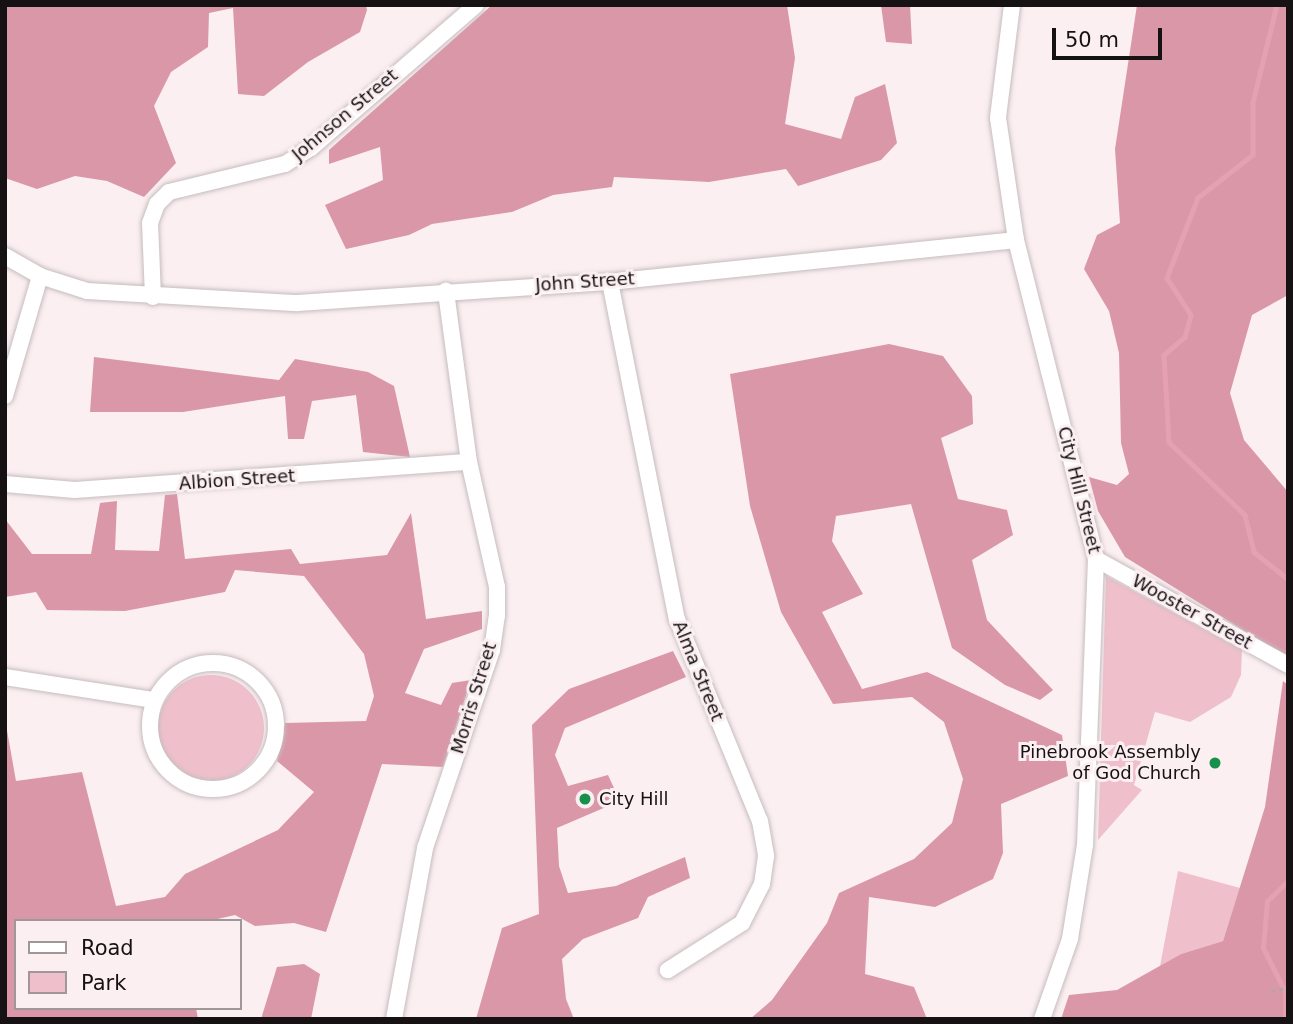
<!DOCTYPE html>
<style>
body{margin:0}
#map{position:relative;width:1293px;height:1024px;overflow:hidden;background:#fbeff2;font-family:"DejaVu Sans",sans-serif}
div>[style]{position:absolute}
.green>*{inset:0;background:#efc0cb}
.round{border-radius:50%}
.forest>*{inset:0;background:#da97a8}
.stream>*{height:4.5px;margin:-2.25px;padding:0 2.25px;transform-origin:2.25px;border-radius:2.25px;background:#e5a1b2}
.path>*{height:2.5px;margin-top:-1.25px;transform-origin:0;background:repeating-linear-gradient(90deg,#afa6a8 0 3.5px,transparent 0 8.5px)}
.roads{filter:drop-shadow(0 0 2px #c6bcbe) drop-shadow(0 0 2px #c6bcbe)}
.minor>*{height:16px;margin:-8px;padding:0 8px;transform-origin:8px;border-radius:8px;background:#fff}
.minor>.ring{margin:-8px;padding:0;box-sizing:content-box;background:none;border:16px solid #fff;border-radius:50%}
.dots>*{width:19px;height:19px;translate:-50% -50%;box-sizing:border-box;border:4px solid #fbeff2;border-radius:50%}
span{translate:-50% -50%;white-space:nowrap;text-align:center;line-height:1.15;-webkit-text-stroke:6px #fbeff2;paint-order:stroke}
.street-label{font-size:18px;color:#161213}
.poi-label{font-size:18px;color:#161213}
.right{translate:-100% -50%;text-align:right}
.left{translate:0 -50%;text-align:left}
.frame{position:absolute;inset:0;border:7px solid #161213;pointer-events:none}
.legend{position:absolute;left:14px;top:919px;width:228px;height:91px;box-sizing:border-box;background:#fbeff2;border:2px solid #9f9799;margin:0;padding:9px 12px;list-style:none;font-size:21px;color:#161213}
.legend li{display:flex;align-items:center;gap:14px;height:35px}
.legend b{width:35px;border:2px solid #9f9799}
.scale{position:absolute;left:1052px;top:28px;width:110px;height:32px;box-sizing:border-box;border:4px solid #161213;border-top:0;padding-left:9px;font-size:21px;line-height:24px;white-space:nowrap;color:#161213;-webkit-text-stroke:5px #fbeff2;paint-order:stroke}
</style>
<div id="map">
<div class="green">
<i style="clip-path:polygon(1106px 576px,1242px 650px,1241px 675px,1231px 697px,1190px 722px,1155px 712px,1134px 785px,1142px 790px,1098px 840px)"></i>
<i class="round" style="left:158px;top:675px;width:106px;height:106px"></i>
<i style="clip-path:polygon(1178px 871px,1240px 888px,1223px 941px,1181px 954px,1160px 966px)"></i>
</div>
<div class="forest">
<i style="clip-path:polygon(5px 5px,366px 5px,367px 10px,360px 32px,308px 62px,264px 96px,238px 94px,233px 8px,209px 13px,208px 47px,171px 72px,154px 106px,176px 163px,144px 197px,107px 181px,75px 176px,37px 189px,5px 178px)"></i>
<i style="clip-path:polygon(492px 5px,787px 5px,795px 58px,785px 124px,841px 139px,855px 97px,885px 84px,897px 143px,881px 160px,798px 186px,786px 169px,709px 182px,614px 177px,612px 187px,553px 195px,512px 212px,432px 224px,409px 235px,346px 249px,325px 205px,383px 180px,380px 147px,329px 164px,329px 150px)"></i>
<i style="clip-path:polygon(881px 5px,910px 5px,912px 44px,886px 42px)"></i>
<i style="clip-path:polygon(1137px 5px,1288px 5px,1288px 295px,1252px 315px,1230px 393px,1244px 440px,1288px 492px,1288px 658px,1125px 557px,1098px 511px,1089px 477px,1117px 485px,1129px 474px,1121px 443px,1119px 353px,1109px 311px,1084px 269px,1097px 235px,1120px 223px,1115px 149px)"></i>
<i style="clip-path:polygon(889px 344px,943px 356px,972px 396px,973px 424px,941px 438px,958px 499px,1007px 510px,1013px 535px,972px 560px,987px 620px,1053px 690px,1040px 700px,1005px 685px,952px 648px,911px 504px,836px 516px,832px 541px,863px 594px,822px 612px,862px 689px,927px 672px,1062px 735px,1068px 776px,1001px 804px,1003px 853px,993px 879px,935px 907px,869px 897px,865px 974px,914px 987px,927px 1019px,750px 1019px,772px 1000px,827px 923px,839px 893px,914px 859px,952px 823px,963px 779px,944px 722px,912px 697px,833px 704px,781px 612px,750px 506px,730px 374px)"></i>
<i style="clip-path:polygon(94px 357px,279px 380px,295px 359px,368px 372px,394px 386px,410px 457px,363px 452px,356px 395px,312px 401px,304px 439px,288px 439px,285px 396px,183px 412px,90px 412px)"></i>
<i style="clip-path:polygon(177px 494px,185px 559px,291px 549px,300px 564px,387px 555px,411px 513px,426px 619px,482px 611px,482px 629px,424px 649px,405px 693px,441px 705px,452px 683px,471px 680px,443px 767px,382px 764px,326px 932px,294px 923px,255px 926px,235px 915px,209px 921px,16px 921px,16px 1008px,196px 1008px,198px 1019px,5px 1019px,5px 719px,16px 781px,82px 772px,116px 906px,165px 897px,185px 874px,278px 830px,314px 792px,277px 761px,285px 723px,366px 721px,374px 696px,364px 654px,304px 576px,235px 570px,225px 592px,125px 611px,47px 610px,36px 592px,5px 597px,5px 519px,32px 554px,91px 554px,100px 503px,117px 501px,115px 550px,159px 551px,165px 495px)"></i>
<i style="clip-path:polygon(673px 651px,686px 677px,565px 728px,555px 755px,568px 786px,608px 775px,620px 801px,557px 828px,559px 866px,568px 893px,616px 886px,685px 857px,690px 878px,648px 897px,638px 918px,583px 939px,562px 959px,566px 999px,574px 1019px,476px 1019px,502px 928px,539px 914px,532px 725px,569px 689px)"></i>
<i style="clip-path:polygon(1283px 681px,1288px 685px,1288px 1019px,1061px 1019px,1069px 995px,1117px 990px,1181px 954px,1223px 941px,1265px 807px)"></i>
<i style="clip-path:polygon(304px 964px,320px 974px,311px 1019px,261px 1019px,277px 967px)"></i>
</div>
<div class="stream">
<i style="left:1277px;top:5px;width:101px;rotate:103.8deg"></i>
<i style="left:1253px;top:103px;width:52px;rotate:90deg"></i>
<i style="left:1253px;top:155px;width:70px;rotate:142deg"></i>
<i style="left:1198px;top:198px;width:86px;rotate:111.2deg"></i>
<i style="left:1167px;top:278px;width:44px;rotate:57deg"></i>
<i style="left:1191px;top:315px;width:23px;rotate:105deg"></i>
<i style="left:1185px;top:337px;width:28px;rotate:139deg"></i>
<i style="left:1164px;top:355px;width:87px;rotate:86.7deg"></i>
<i style="left:1169px;top:442px;width:105px;rotate:43.8deg"></i>
<i style="left:1245px;top:515px;width:38px;rotate:76deg"></i>
<i style="left:1254px;top:552px;width:43px;rotate:38.5deg"></i>
<i style="left:1285px;top:1019px;width:27px;rotate:-90deg"></i>
<i style="left:1285px;top:992px;width:49px;rotate:-116.6deg"></i>
<i style="left:1263px;top:948px;width:47px;rotate:-85.1deg"></i>
<i style="left:1267px;top:901px;width:29px;rotate:-44deg"></i>
</div>
<div class="path">
<i style="left:1271px;top:991px;width:17px;rotate:-10deg"></i>
</div>
<div class="roads">
<div class="minor">
<i style="left:1012px;top:5px;width:114px;rotate:97.1deg"></i>
<i style="left:998px;top:118px;width:123px;rotate:81.6deg"></i>
<i style="left:1016px;top:240px;width:329px;rotate:75.9deg"></i>
<i style="left:1096px;top:559px;width:286px;rotate:92.2deg"></i>
<i style="left:1085px;top:845px;width:95px;rotate:99.1deg"></i>
<i style="left:1070px;top:939px;width:85px;rotate:109.3deg"></i>
<i style="left:5px;top:256px;width:40px;rotate:29.7deg"></i>
<i style="left:40px;top:276px;width:49px;rotate:17.7deg"></i>
<i style="left:87px;top:291px;width:211px;rotate:3.3deg"></i>
<i style="left:298px;top:303px;width:313px;rotate:-3.9deg"></i>
<i style="left:610px;top:282px;width:408px;rotate:-5.9deg"></i>
<i style="left:610px;top:282px;width:344px;rotate:78.8deg"></i>
<i style="left:677px;top:619px;width:218px;rotate:67.7deg"></i>
<i style="left:760px;top:821px;width:36px;rotate:80deg"></i>
<i style="left:766px;top:856px;width:28px;rotate:98deg"></i>
<i style="left:762px;top:884px;width:44px;rotate:117.1deg"></i>
<i style="left:742px;top:923px;width:88px;rotate:147.6deg"></i>
<i style="left:153px;top:297px;width:74px;rotate:-92.3deg"></i>
<i style="left:150px;top:223px;width:20px;rotate:-70deg"></i>
<i style="left:157px;top:204px;width:17px;rotate:-45deg"></i>
<i style="left:169px;top:192px;width:119px;rotate:-13.6deg"></i>
<i style="left:285px;top:164px;width:31px;rotate:-32deg"></i>
<i style="left:311px;top:148px;width:218px;rotate:-40.9deg"></i>
<i style="left:5px;top:396px;width:125px;rotate:-73.7deg"></i>
<i style="left:5px;top:484px;width:70px;rotate:4.9deg"></i>
<i style="left:75px;top:490px;width:395px;rotate:-4.1deg"></i>
<i style="left:1096px;top:559px;width:219px;rotate:28.9deg"></i>
<i class="ring" style="left:150px;top:663px;width:110px;height:110px"></i>
<i style="left:5px;top:677px;width:151px;rotate:8.8deg"></i>
<i style="left:394px;top:1019px;width:174px;rotate:-79.7deg"></i>
<i style="left:425px;top:848px;width:209px;rotate:-71.3deg"></i>
<i style="left:492px;top:650px;width:34px;rotate:-82deg"></i>
<i style="left:497px;top:616px;width:29px;rotate:-90deg"></i>
<i style="left:497px;top:587px;width:128px;rotate:-102.6deg"></i>
<i style="left:469px;top:462px;width:173px;rotate:-97.7deg"></i>
</div>
</div>
<div class="dots">
<i style="left:1215px;top:763px;background:#16904c"></i>
<i style="left:585px;top:799px;background:#16904c"></i>
</div>
<div class="street-label">
<span style="left:345px;top:115px;rotate:-40deg">Johnson Street</span>
<span style="left:585px;top:282px;rotate:-4deg">John Street</span>
<span style="left:237px;top:480px;rotate:-4deg">Albion Street</span>
<span style="left:1079px;top:490px;rotate:76deg">City Hill Street</span>
<span style="left:1192px;top:612px;rotate:29deg">Wooster Street</span>
<span style="left:698px;top:671px;rotate:68deg">Alma Street</span>
<span style="left:474px;top:698px;rotate:-73deg">Morris Street</span>
</div>
<div class="poi-label">
<span class="right" style="left:1201px;top:763px">Pinebrook Assembly<br>of God Church</span>
<span class="left" style="left:599px;top:799px">City Hill</span>
</div>
<div class="frame"></div>
<ul class="legend">
<li><b style="height:9px;background:#fff"></b>Road</li>
<li><b style="height:19px;background:#efc0cb"></b>Park</li>
</ul>
<div class="scale">50 m</div>
</div>
